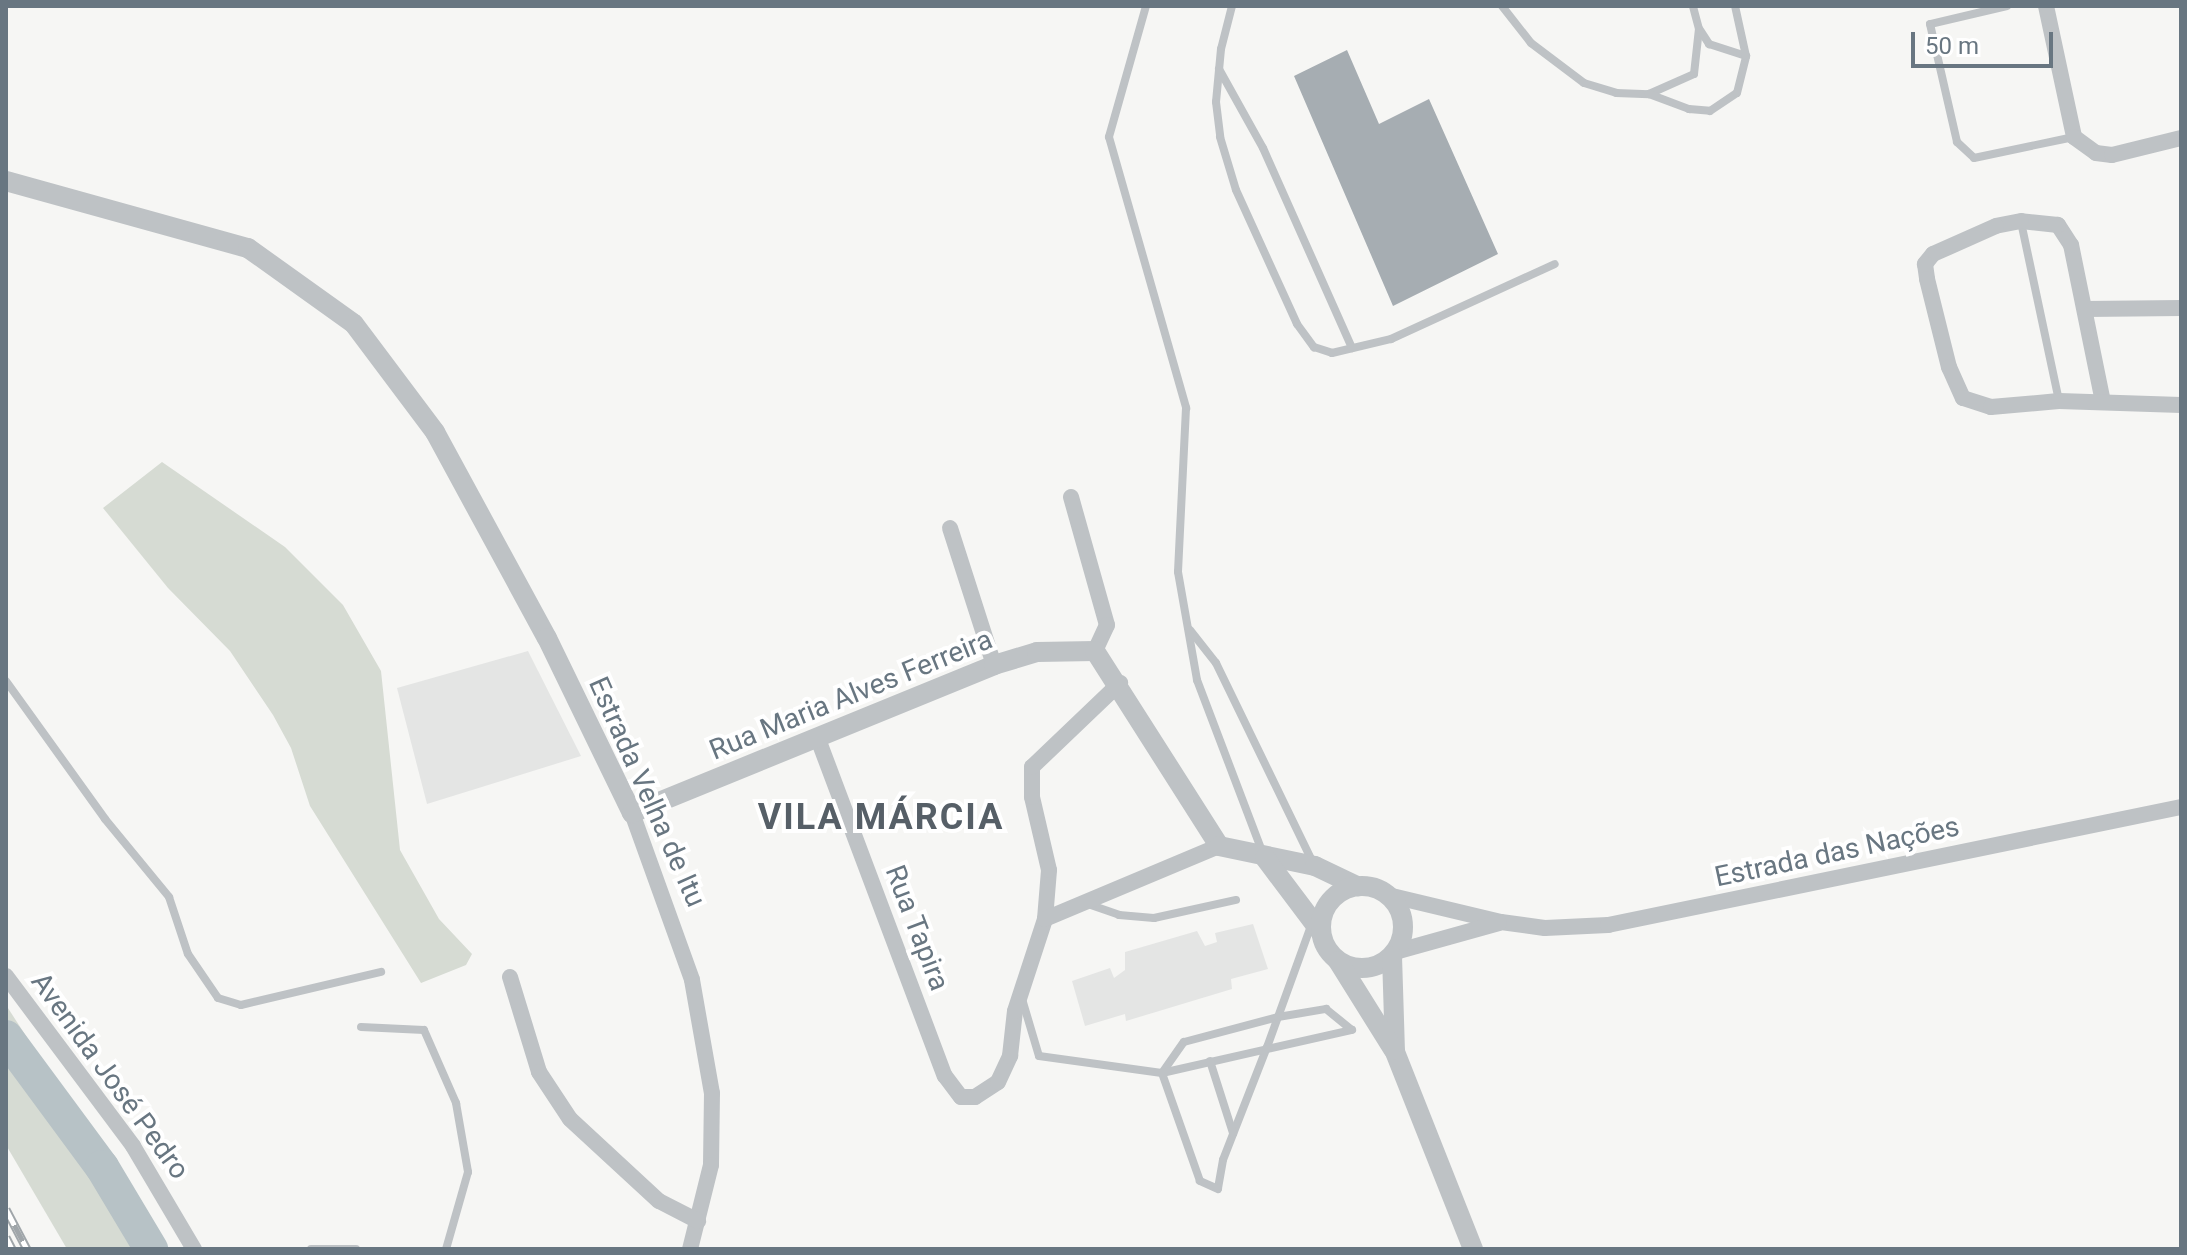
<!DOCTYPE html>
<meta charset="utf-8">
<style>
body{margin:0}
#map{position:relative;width:2187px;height:1255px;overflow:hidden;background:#f6f6f4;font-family:Roboto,sans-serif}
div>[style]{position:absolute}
.built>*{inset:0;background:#e4e5e4}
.green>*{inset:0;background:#d6dbd3}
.river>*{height:34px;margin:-17px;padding:0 17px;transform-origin:17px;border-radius:17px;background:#b7c2c6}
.building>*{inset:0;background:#a6adb2}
.service>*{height:8px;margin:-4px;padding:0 4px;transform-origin:4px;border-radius:4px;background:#bec2c5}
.minor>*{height:16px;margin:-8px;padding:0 8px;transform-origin:8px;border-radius:8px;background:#bec2c5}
.tertiary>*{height:20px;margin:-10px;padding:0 10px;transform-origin:10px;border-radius:10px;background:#bec2c5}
.tertiary>.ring{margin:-10px;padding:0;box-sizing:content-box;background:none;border:20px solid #bec2c5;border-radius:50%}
.rail>*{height:9px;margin-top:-4.5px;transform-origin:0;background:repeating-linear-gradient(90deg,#fff 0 18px,#a0a6aa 0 36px);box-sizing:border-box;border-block:2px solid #a0a6aa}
span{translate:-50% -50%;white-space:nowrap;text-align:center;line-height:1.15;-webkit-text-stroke:8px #fff;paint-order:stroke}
.street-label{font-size:28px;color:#687681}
.district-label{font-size:36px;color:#565f67;font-weight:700;letter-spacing:2px}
.frame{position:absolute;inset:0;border:8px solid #687681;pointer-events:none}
.scale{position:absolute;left:1911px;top:32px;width:142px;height:36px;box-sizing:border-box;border:4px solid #687681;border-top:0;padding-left:10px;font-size:24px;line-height:28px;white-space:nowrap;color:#687681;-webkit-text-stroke:6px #fff;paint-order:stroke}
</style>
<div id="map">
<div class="built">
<i style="clip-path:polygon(528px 651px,581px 756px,427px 804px,397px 688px)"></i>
<i style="clip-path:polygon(1253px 924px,1268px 969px,1231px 979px,1232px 989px,1126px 1021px,1125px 1014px,1085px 1026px,1072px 981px,1110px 968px,1114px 978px,1125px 970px,1125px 952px,1197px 931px,1205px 946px,1217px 942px,1215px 933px)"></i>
</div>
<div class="green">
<i style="clip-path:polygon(162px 462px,285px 547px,343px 605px,381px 671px,400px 850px,439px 919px,472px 954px,466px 965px,421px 983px,310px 806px,291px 748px,273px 715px,230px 651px,168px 588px,103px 508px)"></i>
<i style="clip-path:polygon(6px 1005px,146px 1222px,157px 1249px,67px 1249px,6px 1145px)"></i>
</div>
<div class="river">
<i style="left:6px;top:1037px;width:162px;rotate:53.6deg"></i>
<i style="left:102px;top:1167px;width:96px;rotate:59.1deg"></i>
</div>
<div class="building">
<i style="clip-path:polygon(1347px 50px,1379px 124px,1429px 99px,1498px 254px,1393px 306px,1294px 76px)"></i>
</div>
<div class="service">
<i style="left:1146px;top:6px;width:136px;rotate:105.8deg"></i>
<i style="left:1109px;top:137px;width:282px;rotate:74.1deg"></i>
<i style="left:1186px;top:408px;width:164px;rotate:92.8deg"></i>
<i style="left:1178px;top:572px;width:110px;rotate:80deg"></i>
<i style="left:1197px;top:680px;width:186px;rotate:69.2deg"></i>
<i style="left:1232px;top:6px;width:44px;rotate:104.3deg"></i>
<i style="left:1221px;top:49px;width:53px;rotate:95.4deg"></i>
<i style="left:1216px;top:102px;width:35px;rotate:83deg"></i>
<i style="left:1220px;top:137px;width:55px;rotate:73.2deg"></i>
<i style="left:1236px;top:190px;width:147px;rotate:65.5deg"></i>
<i style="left:1297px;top:324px;width:29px;rotate:54deg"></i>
<i style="left:1314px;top:347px;width:19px;rotate:18deg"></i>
<i style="left:1332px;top:353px;width:61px;rotate:-13.3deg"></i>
<i style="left:1391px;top:339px;width:180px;rotate:-24.6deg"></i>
<i style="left:1502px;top:6px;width:47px;rotate:51.9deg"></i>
<i style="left:1531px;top:43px;width:66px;rotate:37deg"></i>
<i style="left:1584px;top:83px;width:34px;rotate:17deg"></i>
<i style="left:1616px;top:93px;width:33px;rotate:2deg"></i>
<i style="left:1649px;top:94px;width:49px;rotate:-24deg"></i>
<i style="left:1694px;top:74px;width:45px;rotate:-83.7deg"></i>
<i style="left:1699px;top:29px;width:24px;rotate:-105deg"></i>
<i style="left:2007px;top:6px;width:79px;rotate:166.8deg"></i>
<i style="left:1930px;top:24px;width:121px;rotate:77.1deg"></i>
<i style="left:1957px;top:142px;width:23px;rotate:43deg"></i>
<i style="left:1974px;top:158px;width:102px;rotate:-11.9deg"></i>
<i style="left:1700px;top:30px;width:17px;rotate:57deg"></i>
<i style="left:1709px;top:44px;width:39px;rotate:18deg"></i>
<i style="left:1219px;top:69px;width:90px;rotate:60.9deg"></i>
<i style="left:1263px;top:148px;width:219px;rotate:66deg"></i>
<i style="left:1649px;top:94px;width:43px;rotate:20.6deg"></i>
<i style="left:1689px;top:109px;width:21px;rotate:5deg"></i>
<i style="left:1710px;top:111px;width:32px;rotate:-34deg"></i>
<i style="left:1737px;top:93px;width:38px;rotate:-76deg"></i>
<i style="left:1746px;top:56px;width:51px;rotate:-102.4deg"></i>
<i style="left:2021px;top:222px;width:183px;rotate:78deg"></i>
<i style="left:1190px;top:630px;width:42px;rotate:51.8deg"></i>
<i style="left:1216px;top:663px;width:220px;rotate:64.1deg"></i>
<i style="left:6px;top:681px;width:170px;rotate:54.3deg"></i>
<i style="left:105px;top:819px;width:101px;rotate:50.6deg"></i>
<i style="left:169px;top:897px;width:60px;rotate:71.6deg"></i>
<i style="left:188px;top:954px;width:53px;rotate:55.7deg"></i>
<i style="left:218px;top:998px;width:24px;rotate:17deg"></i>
<i style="left:241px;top:1005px;width:144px;rotate:-13.3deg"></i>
<i style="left:1085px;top:903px;width:36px;rotate:19deg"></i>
<i style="left:1119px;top:915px;width:35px;rotate:5deg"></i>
<i style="left:1154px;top:918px;width:84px;rotate:-12.4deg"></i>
<i style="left:1312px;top:923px;width:100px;rotate:109.9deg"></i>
<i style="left:1278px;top:1017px;width:32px;rotate:110deg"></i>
<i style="left:1267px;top:1047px;width:121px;rotate:111.3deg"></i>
<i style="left:1223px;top:1160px;width:29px;rotate:100deg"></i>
<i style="left:1218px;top:1189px;width:20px;rotate:-156deg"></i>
<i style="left:1200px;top:1181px;width:114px;rotate:-109.4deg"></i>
<i style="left:1162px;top:1073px;width:38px;rotate:-55deg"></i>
<i style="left:1184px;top:1042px;width:97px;rotate:-14.9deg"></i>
<i style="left:1278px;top:1017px;width:49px;rotate:-9.5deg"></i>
<i style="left:1326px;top:1009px;width:33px;rotate:39deg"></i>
<i style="left:1022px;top:999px;width:59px;rotate:73.4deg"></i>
<i style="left:1039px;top:1056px;width:124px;rotate:7.9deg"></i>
<i style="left:1162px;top:1073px;width:195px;rotate:-12.8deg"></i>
<i style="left:361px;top:1027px;width:63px;rotate:2.7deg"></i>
<i style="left:424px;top:1030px;width:80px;rotate:66.3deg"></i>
<i style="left:456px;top:1103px;width:70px;rotate:80.1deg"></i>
<i style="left:468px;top:1172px;width:80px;rotate:105.9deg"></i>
<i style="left:1210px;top:1061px;width:76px;rotate:72.3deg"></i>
<i style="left:311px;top:1249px;width:45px"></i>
</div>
<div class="minor">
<i style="left:2046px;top:6px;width:134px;rotate:77.9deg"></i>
<i style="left:2074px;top:137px;width:27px;rotate:36deg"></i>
<i style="left:2096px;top:153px;width:16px;rotate:7deg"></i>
<i style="left:2112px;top:155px;width:71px;rotate:-13.8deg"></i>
<i style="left:2086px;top:309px;width:95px;rotate:-0.6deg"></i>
<i style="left:2103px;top:402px;width:160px;rotate:-101.5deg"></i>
<i style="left:2071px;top:245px;width:24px;rotate:-123deg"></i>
<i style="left:2058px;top:225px;width:37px;rotate:-174deg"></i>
<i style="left:2021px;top:221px;width:25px;rotate:169deg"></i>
<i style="left:1996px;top:226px;width:69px;rotate:156deg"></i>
<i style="left:1933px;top:254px;width:13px;rotate:129deg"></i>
<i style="left:1925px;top:264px;width:15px;rotate:82deg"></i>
<i style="left:1927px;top:279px;width:91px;rotate:76deg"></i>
<i style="left:1949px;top:367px;width:34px;rotate:66deg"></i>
<i style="left:1963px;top:398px;width:29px;rotate:18deg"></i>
<i style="left:1991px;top:407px;width:68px;rotate:-5deg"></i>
<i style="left:2059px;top:401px;width:122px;rotate:1.9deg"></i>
<i style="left:1071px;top:497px;width:133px;rotate:74.3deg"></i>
<i style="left:1107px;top:625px;width:29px;rotate:115deg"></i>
<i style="left:950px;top:528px;width:144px;rotate:72.2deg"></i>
<i style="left:818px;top:739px;width:360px;rotate:69.4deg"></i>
<i style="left:945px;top:1076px;width:26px;rotate:53deg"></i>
<i style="left:961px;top:1097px;width:14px"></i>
<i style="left:975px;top:1097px;width:27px;rotate:-33deg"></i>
<i style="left:998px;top:1082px;width:29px;rotate:-65deg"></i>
<i style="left:1010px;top:1056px;width:45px;rotate:-83.7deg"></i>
<i style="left:1015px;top:1011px;width:97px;rotate:-71.9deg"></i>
<i style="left:1045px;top:919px;width:49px;rotate:-85.3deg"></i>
<i style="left:1049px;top:870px;width:75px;rotate:-103.1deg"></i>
<i style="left:1032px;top:797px;width:30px;rotate:-90deg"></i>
<i style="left:1032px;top:767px;width:122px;rotate:-43.7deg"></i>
<i style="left:632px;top:813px;width:177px;rotate:70.2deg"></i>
<i style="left:692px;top:980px;width:115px;rotate:80deg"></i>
<i style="left:712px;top:1093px;width:72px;rotate:90.8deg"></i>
<i style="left:711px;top:1165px;width:87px;rotate:104deg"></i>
<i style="left:1392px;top:896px;width:112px;rotate:13.4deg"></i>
<i style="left:1501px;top:922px;width:44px;rotate:7.8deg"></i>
<i style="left:1545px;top:928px;width:63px;rotate:-2.7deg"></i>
<i style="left:1608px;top:925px;width:585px;rotate:-11.64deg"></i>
<i style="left:1045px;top:919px;width:189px;rotate:-22.8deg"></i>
<i style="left:1395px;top:952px;width:108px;rotate:-15.6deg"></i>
<i style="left:6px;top:976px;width:212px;rotate:53.2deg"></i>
<i style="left:133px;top:1146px;width:120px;rotate:59.4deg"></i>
<i style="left:510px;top:977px;width:99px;rotate:73deg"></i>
<i style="left:539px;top:1072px;width:56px;rotate:56.6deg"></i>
<i style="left:570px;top:1119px;width:121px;rotate:42.7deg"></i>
<i style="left:659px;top:1201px;width:44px;rotate:27.1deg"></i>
</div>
<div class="tertiary">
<i style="left:6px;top:181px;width:251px;rotate:15.5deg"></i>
<i style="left:248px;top:248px;width:130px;rotate:35.6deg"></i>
<i style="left:354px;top:324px;width:135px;rotate:53.1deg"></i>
<i style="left:435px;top:432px;width:234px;rotate:61.5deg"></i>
<i style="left:547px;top:638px;width:195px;rotate:64.1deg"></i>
<i style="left:632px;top:813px;width:391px;rotate:-22.2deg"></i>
<i style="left:994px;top:665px;width:45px;rotate:-16.8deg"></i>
<i style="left:1037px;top:652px;width:58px;rotate:-1deg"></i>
<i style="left:1095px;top:651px;width:231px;rotate:57.5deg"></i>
<i style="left:1219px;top:846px;width:98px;rotate:11.8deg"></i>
<i style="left:1315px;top:866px;width:47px;rotate:25.5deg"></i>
<i style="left:1265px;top:858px;width:91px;rotate:53deg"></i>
<i class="ring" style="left:1321px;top:886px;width:62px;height:62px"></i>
<i style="left:1392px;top:956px;width:96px;rotate:88.2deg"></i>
<i style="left:1395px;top:1052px;width:212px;rotate:68.4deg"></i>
<i style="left:1338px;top:961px;width:104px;rotate:58deg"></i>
</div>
<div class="rail">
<i style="left:6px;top:1209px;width:45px;rotate:62.3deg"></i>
<i style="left:6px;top:1237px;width:13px;rotate:63deg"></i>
</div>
<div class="street-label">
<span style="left:851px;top:695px;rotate:-22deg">Rua Maria Alves Ferreira</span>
<span style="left:647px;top:792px;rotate:66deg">Estrada Velha de Itu</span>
<span style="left:1837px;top:852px;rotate:-12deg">Estrada das Nações</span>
<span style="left:917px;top:928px;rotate:69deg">Rua Tapira</span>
<span style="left:110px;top:1076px;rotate:54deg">Avenida José Pedro</span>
</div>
<div class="district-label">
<span style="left:881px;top:818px">VILA MÁRCIA</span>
</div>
<div class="frame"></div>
<div class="scale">50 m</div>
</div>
